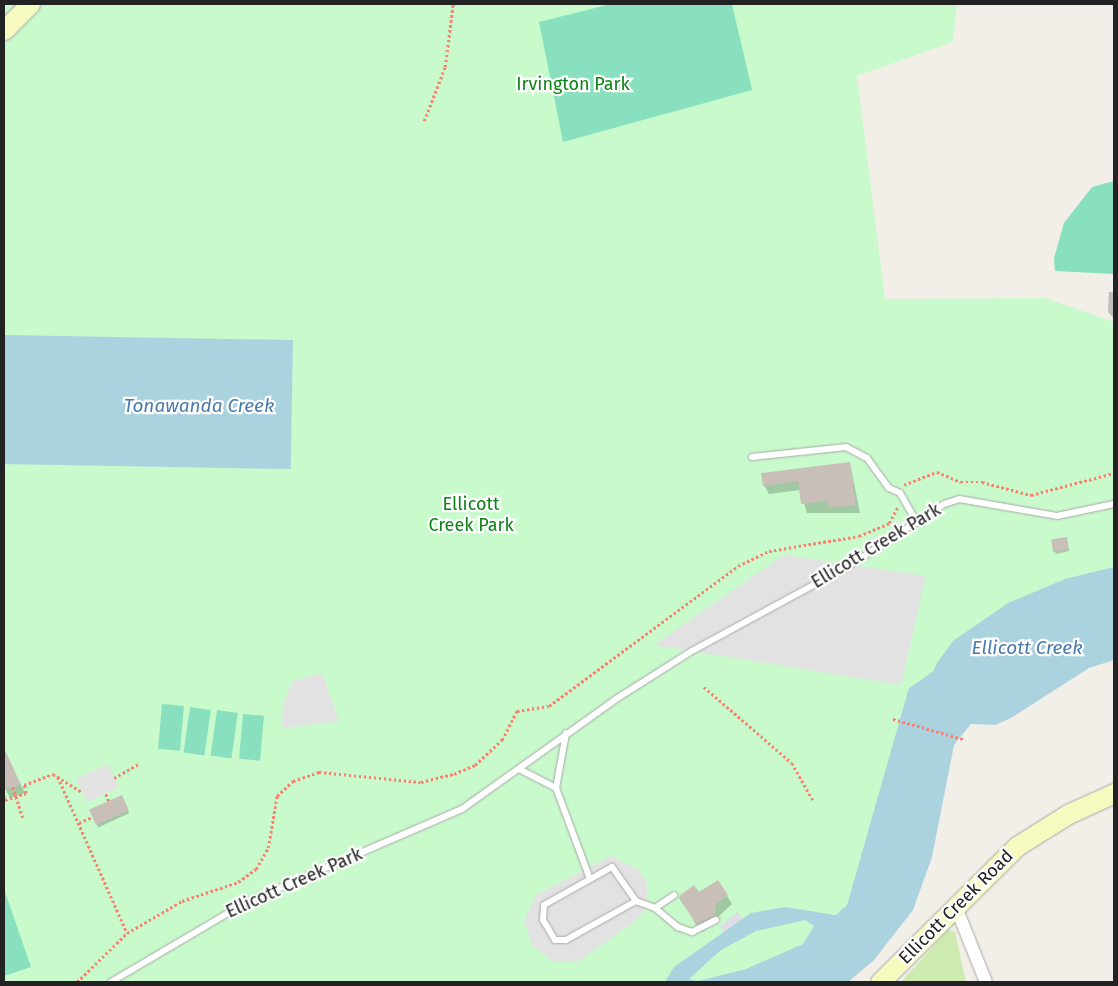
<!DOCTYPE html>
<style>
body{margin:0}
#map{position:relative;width:1118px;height:986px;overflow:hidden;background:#f2efe9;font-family:"Fira Sans",sans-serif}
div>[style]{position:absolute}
.grass>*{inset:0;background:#cdebb0}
.park>*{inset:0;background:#c8facc}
.pitch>*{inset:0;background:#88e0be;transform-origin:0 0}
.parking>*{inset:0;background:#e2e2e2;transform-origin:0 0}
.plaza>*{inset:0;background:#dddde8}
.water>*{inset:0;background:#aad3df;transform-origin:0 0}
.shadow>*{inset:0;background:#0003;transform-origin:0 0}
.river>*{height:24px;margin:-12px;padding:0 12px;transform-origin:12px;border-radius:12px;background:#aad3df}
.building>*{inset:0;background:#c7bfb8;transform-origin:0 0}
.path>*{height:2.5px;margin-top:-1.25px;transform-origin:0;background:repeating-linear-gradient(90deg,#fa8072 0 2.5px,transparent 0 5px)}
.roads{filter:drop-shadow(0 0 1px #a9a9a9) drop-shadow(0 0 1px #a9a9a9)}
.lane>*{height:6px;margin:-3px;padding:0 3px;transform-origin:3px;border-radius:3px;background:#fff}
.street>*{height:12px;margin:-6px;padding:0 6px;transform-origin:6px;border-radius:6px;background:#fff}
.secondary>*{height:19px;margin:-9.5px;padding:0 9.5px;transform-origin:9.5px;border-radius:9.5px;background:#f7fabf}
span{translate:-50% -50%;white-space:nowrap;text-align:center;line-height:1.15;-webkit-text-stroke:4.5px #fff;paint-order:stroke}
.park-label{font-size:18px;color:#0c8416}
.street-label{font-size:18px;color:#222}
.water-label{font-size:19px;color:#4a7aab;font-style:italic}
.frame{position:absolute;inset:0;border:5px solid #222;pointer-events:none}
</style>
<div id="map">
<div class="grass">
<i style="clip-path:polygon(948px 930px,955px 932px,966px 982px,901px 982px)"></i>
</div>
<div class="park">
<i style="clip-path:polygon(4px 4px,957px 4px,953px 42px,857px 76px,885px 299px,1045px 298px,1114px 322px,1114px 605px,1055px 601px,919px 696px,857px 914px,734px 982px,4px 982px)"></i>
</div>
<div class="pitch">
<i style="clip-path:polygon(611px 4px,732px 4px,752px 90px,563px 142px,539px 22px)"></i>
<i style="clip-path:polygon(1114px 181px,1114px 274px,1055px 271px,1054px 258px,1064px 223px,1092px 187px)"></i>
<i style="left:162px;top:704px;width:22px;height:45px;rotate:5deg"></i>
<i style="left:190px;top:707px;width:21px;height:46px;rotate:8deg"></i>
<i style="left:217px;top:710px;width:21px;height:46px;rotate:8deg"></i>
<i style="left:243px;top:714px;width:21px;height:45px;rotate:5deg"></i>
<i style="clip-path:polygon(4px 889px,31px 967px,4px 976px)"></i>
</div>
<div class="parking">
<i style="clip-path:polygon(784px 555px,926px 576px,901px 685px,654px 645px)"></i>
<i style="clip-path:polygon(322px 673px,339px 721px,282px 728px,283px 705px,293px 681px)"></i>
<i style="left:108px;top:764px;width:26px;height:35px;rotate:65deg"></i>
<i style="clip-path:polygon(611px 856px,638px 869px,647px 883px,647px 907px,634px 922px,579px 961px,554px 962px,532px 945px,524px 921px,536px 895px)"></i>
</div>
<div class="plaza">
<i style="clip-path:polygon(738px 912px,744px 921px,725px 934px,720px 926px)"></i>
</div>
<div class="water">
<i style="left:4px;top:335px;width:289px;height:129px;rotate:1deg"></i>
<i style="clip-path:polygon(evenodd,1114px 567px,1114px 660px,1089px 668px,1011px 718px,995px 725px,971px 724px,954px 745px,932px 857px,913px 910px,874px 960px,848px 982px,665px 982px,674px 967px,751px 913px,785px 907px,835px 915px,845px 911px,867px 889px,880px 866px,890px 821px,885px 809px,896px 762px,937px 663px,953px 641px,1008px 603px,1065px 579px,1114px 567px,805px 920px,814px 926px,803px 944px,746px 969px,698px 981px,689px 979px,721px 950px,756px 931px,805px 920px)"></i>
</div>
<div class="shadow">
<i style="clip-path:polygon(1109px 292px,1114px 292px,1114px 319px,1108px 312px)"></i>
<i style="clip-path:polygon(850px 463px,860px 513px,807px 513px,800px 490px,769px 494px,764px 485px)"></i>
<i style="clip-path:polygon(1067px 540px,1069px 551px,1056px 554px,1055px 553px)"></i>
<i style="clip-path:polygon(9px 762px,25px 793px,10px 798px,4px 786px,4px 763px)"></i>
<i style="left:121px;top:796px;width:19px;height:34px;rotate:65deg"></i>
<i style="clip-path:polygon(694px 887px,699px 894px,727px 896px,732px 904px,702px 932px,679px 898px)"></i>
</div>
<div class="river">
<i style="left:849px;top:919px;width:9px;rotate:-32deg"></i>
<i style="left:857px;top:914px;width:227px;rotate:-74.1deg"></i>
<i style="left:919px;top:696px;width:38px;rotate:-35deg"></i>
</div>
<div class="building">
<i style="clip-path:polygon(850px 462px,856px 505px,829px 508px,828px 501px,801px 504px,798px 481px,763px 486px,761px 473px)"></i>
<i style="left:1067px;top:537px;width:13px;height:16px;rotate:81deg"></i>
<i style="clip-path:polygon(4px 748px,21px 785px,4px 790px)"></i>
<i style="left:122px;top:795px;width:17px;height:36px;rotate:66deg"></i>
<i style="clip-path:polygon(718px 880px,728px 895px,716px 904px,715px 915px,696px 925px,679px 896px,694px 885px,699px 892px)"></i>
</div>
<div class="path">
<i style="left:424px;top:121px;width:58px;rotate:-68.7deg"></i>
<i style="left:445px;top:67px;width:64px;rotate:-82.8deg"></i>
<i style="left:904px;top:485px;width:35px;rotate:-22deg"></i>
<i style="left:937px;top:472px;width:26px;rotate:23deg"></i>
<i style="left:961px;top:482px;width:21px"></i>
<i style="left:982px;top:482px;width:51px;rotate:14.9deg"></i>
<i style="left:1031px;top:495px;width:86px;rotate:-14.8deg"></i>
<i style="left:704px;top:687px;width:116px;rotate:40.8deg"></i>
<i style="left:792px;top:763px;width:45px;rotate:60.6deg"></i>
<i style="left:893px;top:719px;width:73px;rotate:15.9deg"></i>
<i style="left:58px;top:777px;width:171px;rotate:66.1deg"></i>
<i style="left:114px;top:778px;width:28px;rotate:-30deg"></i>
<i style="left:13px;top:787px;width:32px;rotate:72deg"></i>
<i style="left:106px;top:794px;width:8px;rotate:67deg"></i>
<i style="left:4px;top:796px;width:4px;rotate:76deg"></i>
<i style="left:5px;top:800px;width:22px;rotate:-18deg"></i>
<i style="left:26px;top:793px;width:8px;rotate:-104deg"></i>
<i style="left:24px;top:785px;width:31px;rotate:-21deg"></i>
<i style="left:53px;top:774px;width:34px;rotate:32deg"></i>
<i style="left:79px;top:823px;width:14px;rotate:-25deg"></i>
<i style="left:77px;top:982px;width:70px;rotate:-44.4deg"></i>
<i style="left:127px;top:933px;width:64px;rotate:-30.2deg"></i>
<i style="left:182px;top:901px;width:59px;rotate:-18.7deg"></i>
<i style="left:238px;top:882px;width:22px;rotate:-36deg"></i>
<i style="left:256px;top:869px;width:24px;rotate:-60deg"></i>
<i style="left:268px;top:848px;width:53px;rotate:-80.2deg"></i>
<i style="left:277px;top:796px;width:22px;rotate:-43deg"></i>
<i style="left:293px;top:781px;width:28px;rotate:-19deg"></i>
<i style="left:319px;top:772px;width:102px;rotate:5.6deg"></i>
<i style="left:421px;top:782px;width:34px;rotate:-14deg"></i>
<i style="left:454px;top:774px;width:23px;rotate:-23deg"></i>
<i style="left:475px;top:765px;width:37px;rotate:-43deg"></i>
<i style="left:502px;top:740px;width:33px;rotate:-63deg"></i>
<i style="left:517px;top:711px;width:32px;rotate:-9deg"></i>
<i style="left:549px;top:706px;width:235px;rotate:-36.5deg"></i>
<i style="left:738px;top:566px;width:34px;rotate:-26deg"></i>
<i style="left:769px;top:551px;width:91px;rotate:-9.5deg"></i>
<i style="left:859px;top:536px;width:33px;rotate:-23deg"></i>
<i style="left:889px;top:523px;width:18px;rotate:-61deg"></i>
</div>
<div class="roads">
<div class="lane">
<i style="left:752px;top:457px;width:95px;rotate:-6.1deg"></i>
<i style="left:846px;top:447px;width:24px;rotate:28deg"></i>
<i style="left:867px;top:458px;width:37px;rotate:54deg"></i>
<i style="left:889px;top:488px;width:12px;rotate:24deg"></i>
<i style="left:900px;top:493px;width:34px;rotate:60deg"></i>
<i style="left:566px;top:733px;width:56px;rotate:100.3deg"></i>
<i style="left:556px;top:788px;width:97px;rotate:69.5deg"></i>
<i style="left:519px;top:769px;width:42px;rotate:27.2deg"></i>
<i style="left:636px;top:901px;width:80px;rotate:150.9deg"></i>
<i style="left:566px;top:940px;width:11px;rotate:180deg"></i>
<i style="left:555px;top:940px;width:23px;rotate:-121deg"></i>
<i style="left:543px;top:920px;width:15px;rotate:-86deg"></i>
<i style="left:544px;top:905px;width:78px;rotate:-29.2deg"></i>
<i style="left:612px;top:867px;width:42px;rotate:54.8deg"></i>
<i style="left:636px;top:901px;width:20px;rotate:20deg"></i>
<i style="left:655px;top:908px;width:30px;rotate:40deg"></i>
<i style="left:678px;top:927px;width:15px;rotate:20deg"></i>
<i style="left:692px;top:932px;width:27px;rotate:-27deg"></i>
<i style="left:655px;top:908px;width:23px;rotate:-34deg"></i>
<i style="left:111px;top:982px;width:158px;rotate:-30.5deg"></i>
<i style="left:247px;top:902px;width:234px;rotate:-23.4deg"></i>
<i style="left:462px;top:809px;width:189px;rotate:-35.5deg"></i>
<i style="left:616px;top:699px;width:90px;rotate:-32.3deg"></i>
<i style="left:692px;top:651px;width:182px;rotate:-28.5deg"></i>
<i style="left:852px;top:564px;width:110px;rotate:-33.1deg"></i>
<i style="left:944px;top:504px;width:16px;rotate:-18deg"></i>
<i style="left:959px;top:499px;width:99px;rotate:9.8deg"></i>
<i style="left:1057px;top:516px;width:58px;rotate:-11.9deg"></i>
</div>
<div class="street">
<i style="left:955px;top:905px;width:83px;rotate:68.1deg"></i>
</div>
<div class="secondary">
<i style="left:4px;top:30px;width:37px;rotate:-45deg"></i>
<i style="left:880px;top:982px;width:193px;rotate:-44.8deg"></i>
<i style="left:1017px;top:846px;width:60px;rotate:-32.1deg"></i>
<i style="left:1068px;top:814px;width:51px;rotate:-24.5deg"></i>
</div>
</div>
<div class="park-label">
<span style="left:573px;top:84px">Irvington Park</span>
<span style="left:471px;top:515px">Ellicott<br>Creek Park</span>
</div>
<div class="street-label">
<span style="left:876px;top:546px;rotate:-31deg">Ellicott Creek Park</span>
<span style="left:294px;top:883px;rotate:-24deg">Ellicott Creek Park</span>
<span style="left:956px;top:907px;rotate:-45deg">Ellicott Creek Road</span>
</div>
<div class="water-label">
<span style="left:199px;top:406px">Tonawanda Creek</span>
<span style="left:1027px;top:648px">Ellicott Creek</span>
</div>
<div class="frame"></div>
</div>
